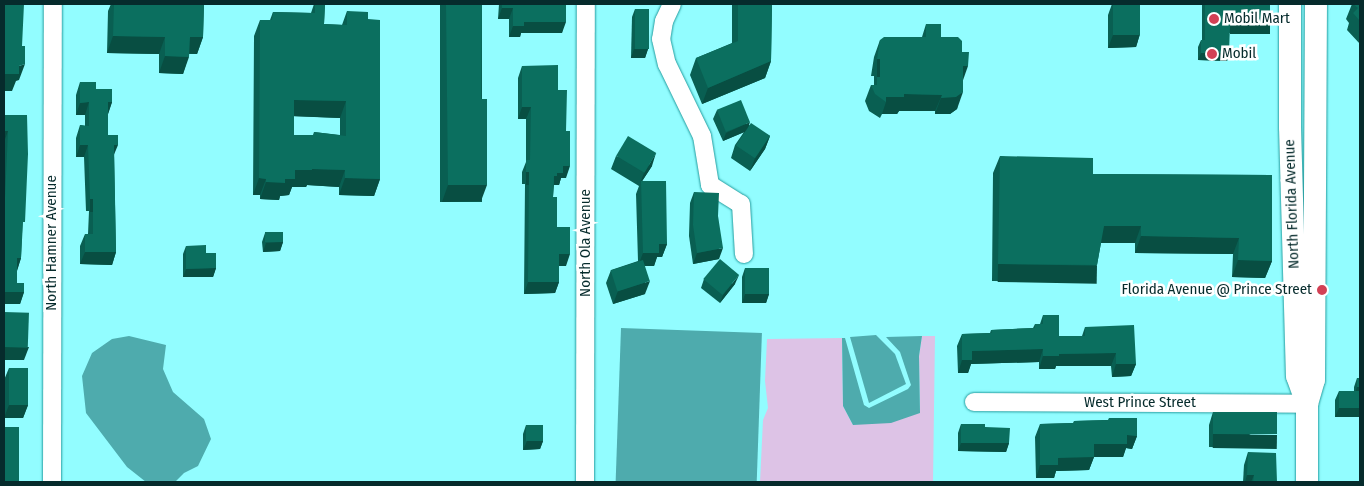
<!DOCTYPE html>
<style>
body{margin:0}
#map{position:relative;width:1364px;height:486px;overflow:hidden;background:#92fdff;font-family:"Fira Sans Condensed",sans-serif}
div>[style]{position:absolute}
.green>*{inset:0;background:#ddc3e6}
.water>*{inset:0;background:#4eabad;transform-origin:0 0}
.roads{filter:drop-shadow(0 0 1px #259d9f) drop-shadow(0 0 1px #259d9f)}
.minor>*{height:18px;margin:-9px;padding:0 9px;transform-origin:9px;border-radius:9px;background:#fff}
.major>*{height:22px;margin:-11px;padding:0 11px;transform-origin:11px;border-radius:11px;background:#fff}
.wall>*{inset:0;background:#095f52;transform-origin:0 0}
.shaded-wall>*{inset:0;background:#084e42;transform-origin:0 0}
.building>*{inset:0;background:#0b6f5f;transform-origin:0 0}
.dots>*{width:14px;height:14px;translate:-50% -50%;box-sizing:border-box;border:2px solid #fff;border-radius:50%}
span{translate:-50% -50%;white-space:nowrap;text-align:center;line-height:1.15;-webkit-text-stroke:5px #fff;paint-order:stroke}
.poi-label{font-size:15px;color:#062b2c}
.left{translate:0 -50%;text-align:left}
.right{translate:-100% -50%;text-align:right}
.street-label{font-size:15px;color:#062b2c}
.frame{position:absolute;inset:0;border:5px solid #062b2c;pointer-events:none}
</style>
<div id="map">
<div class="green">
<i style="clip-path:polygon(922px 336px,935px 336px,933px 482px,760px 482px,763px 420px,768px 408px,765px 381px,767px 339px,842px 338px,843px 406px,853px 425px,920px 413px,919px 356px)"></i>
</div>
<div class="water">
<i style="left:621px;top:328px;width:141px;height:154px;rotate:2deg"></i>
<i style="clip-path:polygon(876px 335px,895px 354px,906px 384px,869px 403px,850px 337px)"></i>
<i style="clip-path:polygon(129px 336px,166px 345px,163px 369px,173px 392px,204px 419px,211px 439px,198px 466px,184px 473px,175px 482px,146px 482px,127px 467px,86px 413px,82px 376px,92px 353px,112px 339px)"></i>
<i style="clip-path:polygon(922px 336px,919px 356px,920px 413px,891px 423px,853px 425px,843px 406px,842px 338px,845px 338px,864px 405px,869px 408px,908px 389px,911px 385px,900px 352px,886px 337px)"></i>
</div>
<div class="roads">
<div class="minor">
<i style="left:672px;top:4px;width:19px;rotate:115deg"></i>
<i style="left:664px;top:21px;width:18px;rotate:99deg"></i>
<i style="left:661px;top:39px;width:26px;rotate:77deg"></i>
<i style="left:667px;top:64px;width:80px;rotate:64.1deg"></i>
<i style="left:702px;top:136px;width:50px;rotate:80.7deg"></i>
<i style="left:710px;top:185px;width:36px;rotate:32deg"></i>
<i style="left:741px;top:204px;width:50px;rotate:86.6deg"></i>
<i style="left:974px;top:402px;width:333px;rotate:0.3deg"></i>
<i style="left:52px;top:482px;width:478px;rotate:-89.9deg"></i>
<i style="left:585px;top:482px;width:478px;rotate:-89.9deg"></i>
</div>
<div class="major">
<i style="left:1290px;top:4px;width:123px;rotate:90deg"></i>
<i style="left:1290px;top:127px;width:249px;rotate:88.4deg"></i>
<i style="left:1297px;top:376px;width:30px;rotate:70deg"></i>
<i style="left:1307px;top:482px;width:78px;rotate:-90deg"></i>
<i style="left:1307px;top:404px;width:25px;rotate:-74deg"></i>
<i style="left:1314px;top:380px;width:376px;rotate:-89.7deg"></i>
</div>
</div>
<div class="wall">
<i style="clip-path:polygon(111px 4px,204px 4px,203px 37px,197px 54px,189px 54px,183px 74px,159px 73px,159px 54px,107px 53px,108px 11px)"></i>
<i style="clip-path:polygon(evenodd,314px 4px,325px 4px,324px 24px,342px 25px,347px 11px,368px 19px,380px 179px,374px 196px,339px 195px,339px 187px,307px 185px,306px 187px,292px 187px,289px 195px,280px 196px,279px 200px,260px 199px,260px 195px,253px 195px,254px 36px,260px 20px,270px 20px,273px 12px,311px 13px,314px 4px,294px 116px,340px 118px,340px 135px,314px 132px,313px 135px,294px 135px,294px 116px)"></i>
<i style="left:440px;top:4px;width:42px;height:198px"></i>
<i style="clip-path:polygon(499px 4px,566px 4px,562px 33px,521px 33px,520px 37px,509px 37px,509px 19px,498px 19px)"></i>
<i style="clip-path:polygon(732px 4px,772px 4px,771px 61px,765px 78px,702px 104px,690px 75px,696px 58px,732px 43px)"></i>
<i style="clip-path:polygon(1112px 4px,1140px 4px,1140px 34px,1136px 47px,1108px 48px,1108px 15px)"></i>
<i style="clip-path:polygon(1202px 4px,1270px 4px,1270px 25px,1267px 33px,1229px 33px,1229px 53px,1227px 61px,1198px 60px,1198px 47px,1201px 40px,1202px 40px)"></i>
<i style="clip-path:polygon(1352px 4px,1360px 4px,1360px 44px,1347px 30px,1349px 23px,1346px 19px)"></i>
<i style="clip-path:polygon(635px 9px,648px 49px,645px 58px,631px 58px,632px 17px)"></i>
<i style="clip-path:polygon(926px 24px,941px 37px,962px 52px,963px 80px,957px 109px,950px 114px,935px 114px,935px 111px,899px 111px,897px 114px,882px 114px,880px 118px,869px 111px,865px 101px,871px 85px,874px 85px,874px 76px,871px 76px,874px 57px,880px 40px,922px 37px)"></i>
<i style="clip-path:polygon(522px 66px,558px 90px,566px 178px,561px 178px,559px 185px,554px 185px,553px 197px,557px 227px,566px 266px,559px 266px,559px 282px,555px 293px,524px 294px,525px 184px,522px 184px,522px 172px,526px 162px,526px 119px,518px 119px,518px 78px)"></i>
<i style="clip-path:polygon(80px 82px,96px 89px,112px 102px,108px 114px,108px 135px,114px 155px,116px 252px,112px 265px,80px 264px,80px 246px,85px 234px,88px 234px,89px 211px,86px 211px,84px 157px,76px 157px,76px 138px,80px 125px,85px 126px,85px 115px,76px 115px,76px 95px)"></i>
<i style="clip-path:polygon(717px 110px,749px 125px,770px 136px,765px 149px,750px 171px,731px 158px,735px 145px,744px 132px,723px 141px,713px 119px)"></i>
<i style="clip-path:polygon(4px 115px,27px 115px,21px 258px,17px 270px,17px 283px,24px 292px,20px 304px,4px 304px)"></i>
<i style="clip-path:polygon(616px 156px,652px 166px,642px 181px,667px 244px,662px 257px,657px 257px,654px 266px,645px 266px,645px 294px,613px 304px,606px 283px,611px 270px,638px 261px,636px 194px,639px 186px,611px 169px)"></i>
<i style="clip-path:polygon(1000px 156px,1093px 174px,1272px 175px,1272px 261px,1265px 278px,1232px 277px,1233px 254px,1135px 253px,1135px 243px,1101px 243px,1097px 265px,1091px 282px,992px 281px,993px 173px)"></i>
<i style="clip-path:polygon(694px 192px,718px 216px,719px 259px,693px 264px,689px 236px,690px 203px)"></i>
<i style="clip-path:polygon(265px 233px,283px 242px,280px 251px,263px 252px,262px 242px)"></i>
<i style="clip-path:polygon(186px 246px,216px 268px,213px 277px,183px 277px,183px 254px)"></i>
<i style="clip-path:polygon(745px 268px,769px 294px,766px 303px,742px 303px,742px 277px)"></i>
<i style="clip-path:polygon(704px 279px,735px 284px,720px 303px,701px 288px)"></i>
<i style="clip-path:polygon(1043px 315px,1059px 336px,1082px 336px,1085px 327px,1136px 364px,1131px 376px,1112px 377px,1111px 366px,1056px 366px,1055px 369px,1039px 369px,1039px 362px,971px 364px,968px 373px,958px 373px,957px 346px,962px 334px,990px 333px,991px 330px,1033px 328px,1035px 324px,1040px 324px)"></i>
<i style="clip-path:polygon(9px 368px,28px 405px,23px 418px,4px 418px,4px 380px)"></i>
<i style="clip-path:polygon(1357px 378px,1360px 408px,1360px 417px,1335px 417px,1335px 400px,1339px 391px,1354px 391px,1354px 387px)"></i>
<i style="clip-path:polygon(1213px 412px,1272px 448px,1209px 447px,1209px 425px)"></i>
<i style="clip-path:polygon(1109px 418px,1137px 436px,1132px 449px,1126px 448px,1123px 457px,1094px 457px,1089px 470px,1056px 471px,1054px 478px,1036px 478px,1035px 437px,1040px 424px,1073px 423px,1074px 421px,1108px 420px)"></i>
<i style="clip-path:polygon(961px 424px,985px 427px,1009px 443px,1006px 452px,958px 451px,958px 433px)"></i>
<i style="clip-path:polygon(526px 425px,543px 441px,540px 449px,523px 450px,523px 434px)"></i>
<i style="clip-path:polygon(1248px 452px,1277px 482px,1243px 482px,1244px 465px)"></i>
</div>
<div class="shaded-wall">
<i style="clip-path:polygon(502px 8px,513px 8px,509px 19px,498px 19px)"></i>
<i style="clip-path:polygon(524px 22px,566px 22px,562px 33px,521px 33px,520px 37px,509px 37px,513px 26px)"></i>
<i style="left:1230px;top:25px;width:40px;height:9px"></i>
<i style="clip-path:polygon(1140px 34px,1136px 47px,1108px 48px,1113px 35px)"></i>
<i style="clip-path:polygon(113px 36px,165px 37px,159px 54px,107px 53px)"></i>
<i style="clip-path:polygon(190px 37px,203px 37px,197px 54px,184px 53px)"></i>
<i style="clip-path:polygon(634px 49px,648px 49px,645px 58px,631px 58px)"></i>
<i style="clip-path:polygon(1201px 53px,1229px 53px,1227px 61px,1198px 60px)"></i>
<i style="clip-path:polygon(165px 56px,189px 57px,183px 74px,159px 73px)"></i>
<i style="left:877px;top:59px;width:3px;height:18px"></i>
<i style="clip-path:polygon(771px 61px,765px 78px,702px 104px,708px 88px)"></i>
<i style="clip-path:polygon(25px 64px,19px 80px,16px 81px,12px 91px,4px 91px,4px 74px,19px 66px)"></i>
<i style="clip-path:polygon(963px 66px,968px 66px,962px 83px)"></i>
<i style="clip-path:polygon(963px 92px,957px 109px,950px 114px,935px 114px,941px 98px)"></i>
<i style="clip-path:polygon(904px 94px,942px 95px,935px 111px,899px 111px,897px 114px,882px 114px,886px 102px,886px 97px)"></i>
<i style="clip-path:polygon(294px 100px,346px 101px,340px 118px,288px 116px)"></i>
<i style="clip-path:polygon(89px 102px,85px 115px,76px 115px,80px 103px)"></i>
<i style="clip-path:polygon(108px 102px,112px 102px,108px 114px)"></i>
<i style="clip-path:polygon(522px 107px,531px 107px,526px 119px,518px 119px)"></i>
<i style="clip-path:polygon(750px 122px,747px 131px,723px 141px,726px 133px)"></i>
<i style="clip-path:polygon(4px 131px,8px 131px,4px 142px)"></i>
<i style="clip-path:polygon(770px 136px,765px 149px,750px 171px,755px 158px)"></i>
<i style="clip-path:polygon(80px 145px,88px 145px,84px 157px,76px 157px)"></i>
<i style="clip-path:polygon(114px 145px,118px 145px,113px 157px)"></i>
<i style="clip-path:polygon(656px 153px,652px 166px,641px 183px,641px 181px,639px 186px,644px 173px)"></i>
<i style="clip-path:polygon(563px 166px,570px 166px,566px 178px,561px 178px,559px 185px,554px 185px,554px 176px)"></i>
<i style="clip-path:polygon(312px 169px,345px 170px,339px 187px,307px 185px,306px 187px,292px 187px,289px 195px,280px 196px,279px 200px,260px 199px,266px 182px,285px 179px,295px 170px)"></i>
<i style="left:526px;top:172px;width:3px;height:13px"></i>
<i style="clip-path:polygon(259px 178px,266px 179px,260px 195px,253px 195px)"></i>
<i style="clip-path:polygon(345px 178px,380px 179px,374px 196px,339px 195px)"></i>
<i style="clip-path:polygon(448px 185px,487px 185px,481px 201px,442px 202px)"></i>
<i style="left:90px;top:199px;width:3px;height:13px"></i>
<i style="clip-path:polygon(1104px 226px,1141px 226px,1135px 243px,1098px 243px)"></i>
<i style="clip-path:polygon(1141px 236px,1239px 238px,1233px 254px,1135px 253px)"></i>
<i style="clip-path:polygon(283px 242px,280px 251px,263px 252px,266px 243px)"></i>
<i style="clip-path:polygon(659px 244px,667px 244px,662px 257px,657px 257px,654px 266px,638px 266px,643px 253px)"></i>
<i style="clip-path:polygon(723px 248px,719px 259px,693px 264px,697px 253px)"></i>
<i style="clip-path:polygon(85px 252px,116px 252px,112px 265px,80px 264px)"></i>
<i style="clip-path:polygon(559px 254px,570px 254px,566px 266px,555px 266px)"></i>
<i style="clip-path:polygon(17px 258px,21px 258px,17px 271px)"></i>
<i style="clip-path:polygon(1238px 260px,1272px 261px,1265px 278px,1232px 277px)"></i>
<i style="left:998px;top:264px;width:99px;height:18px;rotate:1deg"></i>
<i style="clip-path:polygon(216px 268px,213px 277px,183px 277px,186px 269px)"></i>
<i style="clip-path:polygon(739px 275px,735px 284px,720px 303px,723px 295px)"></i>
<i style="clip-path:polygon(650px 281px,645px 294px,613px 304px,618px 291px)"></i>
<i style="clip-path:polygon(528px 282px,559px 282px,555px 293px,524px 294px)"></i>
<i style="clip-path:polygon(4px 292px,24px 292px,20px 304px,4px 304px)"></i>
<i style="clip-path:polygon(745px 294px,769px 294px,766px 303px,742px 303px)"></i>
<i style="clip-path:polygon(4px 347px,29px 347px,24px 360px,4px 360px)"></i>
<i style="clip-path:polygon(1043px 349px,1039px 362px,971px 364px,968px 373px,958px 373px,962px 360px,972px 351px)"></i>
<i style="clip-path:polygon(1116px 353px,1111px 366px,1056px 366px,1055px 369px,1039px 369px,1043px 356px,1059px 354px)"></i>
<i style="clip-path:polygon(1116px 364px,1136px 364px,1131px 376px,1112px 377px)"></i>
<i style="clip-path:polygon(1357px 387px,1360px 387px,1360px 396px,1354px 396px)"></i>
<i style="clip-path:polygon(9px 405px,28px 405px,23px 418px,4px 418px)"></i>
<i style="clip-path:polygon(1339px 408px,1360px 408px,1360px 417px,1335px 417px)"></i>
<i style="left:1213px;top:434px;width:64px;height:14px;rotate:1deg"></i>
<i style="clip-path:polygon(1127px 435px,1137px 436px,1132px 449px,1126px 448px,1123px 457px,1094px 457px,1089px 470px,1056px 471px,1054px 478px,1036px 478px,1040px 465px,1094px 444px)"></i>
<i style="clip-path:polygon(527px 441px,543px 441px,540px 449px,523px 450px)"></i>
<i style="clip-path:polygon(961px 443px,1009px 443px,1006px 452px,958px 451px)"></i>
<i style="clip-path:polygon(1247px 475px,1254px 475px,1251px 482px,1245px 482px)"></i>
</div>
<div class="building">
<i style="clip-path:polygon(4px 4px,24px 4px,22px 46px,25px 46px,25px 64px,19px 66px,19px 74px,4px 74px)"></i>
<i style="clip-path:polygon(114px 4px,204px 4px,203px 37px,190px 37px,189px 57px,165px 56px,165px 37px,113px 36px)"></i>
<i style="clip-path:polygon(evenodd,315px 4px,325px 4px,324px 24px,347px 25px,347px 11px,368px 12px,368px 19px,380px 20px,380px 179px,345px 178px,345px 170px,312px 169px,312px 170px,295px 170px,295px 179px,285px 179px,285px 183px,266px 182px,266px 179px,259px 178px,260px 20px,272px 20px,273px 12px,315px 13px,315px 4px,294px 100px,346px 101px,346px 136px,314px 132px,314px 135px,294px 135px,294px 100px)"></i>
<i style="clip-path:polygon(446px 4px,482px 4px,481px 99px,487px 99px,487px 185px,448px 185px)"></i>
<i style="clip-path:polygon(502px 4px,566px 4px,566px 22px,524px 22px,524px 26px,513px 26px,513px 8px,502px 8px)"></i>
<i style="clip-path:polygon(738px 4px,772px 4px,771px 61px,708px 88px,696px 58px,738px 41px)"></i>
<i style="left:1113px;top:4px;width:27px;height:31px"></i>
<i style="clip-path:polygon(1205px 4px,1270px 4px,1270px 25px,1230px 25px,1229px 53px,1201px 53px,1201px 40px,1205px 40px)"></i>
<i style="clip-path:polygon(1353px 4px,1360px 4px,1360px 21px,1353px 13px,1358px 8px)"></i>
<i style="left:635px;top:9px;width:14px;height:40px"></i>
<i style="clip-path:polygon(926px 24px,941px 24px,941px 37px,958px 37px,962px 41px,962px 52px,969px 52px,968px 66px,963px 66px,963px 92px,956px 97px,941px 98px,942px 95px,904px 94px,904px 97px,886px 97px,886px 102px,875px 94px,871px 85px,877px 85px,877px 77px,880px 77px,880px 59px,877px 59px,880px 40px,884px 37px,926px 37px)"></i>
<i style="clip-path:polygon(558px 65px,558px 90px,567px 90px,566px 131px,570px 131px,570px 166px,563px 166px,563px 173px,557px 173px,557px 176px,554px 176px,553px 197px,557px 197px,557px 227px,570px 227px,570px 254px,559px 254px,559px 282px,528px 282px,529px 172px,526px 172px,526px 160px,530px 160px,531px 107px,522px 107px,522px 66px)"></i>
<i style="clip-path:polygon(80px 82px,96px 82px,96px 89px,112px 89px,112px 102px,108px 102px,108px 135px,118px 135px,118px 145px,114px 145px,116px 252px,85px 252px,85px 234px,93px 234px,93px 199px,90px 199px,88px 145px,80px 145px,80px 125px,89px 126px,89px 102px,80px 103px)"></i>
<i style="left:741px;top:100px;width:24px;height:26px;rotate:68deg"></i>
<i style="clip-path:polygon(4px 115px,27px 115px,28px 154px,25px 222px,23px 222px,21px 258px,17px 258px,17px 283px,24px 283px,24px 292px,4px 292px,4px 197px,5px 198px,8px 131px,4px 131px)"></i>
<i style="left:751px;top:123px;width:23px;height:27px;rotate:34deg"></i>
<i style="left:628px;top:136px;width:33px;height:23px;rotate:31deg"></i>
<i style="clip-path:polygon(1000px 156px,1093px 158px,1093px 174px,1272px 175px,1272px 261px,1238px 260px,1239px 238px,1141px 236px,1141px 226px,1104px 226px,1097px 265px,998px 264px)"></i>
<i style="clip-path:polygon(641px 181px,666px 181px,667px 244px,659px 244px,659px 253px,643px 253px)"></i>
<i style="clip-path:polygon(694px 192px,719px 193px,718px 216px,723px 248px,697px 253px,693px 225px)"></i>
<i style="left:283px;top:232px;width:10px;height:18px;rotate:90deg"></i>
<i style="clip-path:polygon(206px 245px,206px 253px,216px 253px,216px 268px,186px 269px,186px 246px)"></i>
<i style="left:720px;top:259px;width:25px;height:26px;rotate:40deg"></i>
<i style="left:643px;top:260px;width:22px;height:34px;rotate:72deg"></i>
<i style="left:745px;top:268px;width:24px;height:26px"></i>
<i style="left:4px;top:312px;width:25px;height:35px;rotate:2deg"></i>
<i style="clip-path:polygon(1043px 315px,1059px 315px,1059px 336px,1085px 336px,1085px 327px,1134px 325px,1136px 364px,1116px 364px,1116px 353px,1059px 354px,1059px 356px,1043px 356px,1043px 349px,972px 351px,972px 360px,962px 360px,962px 334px,992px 333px,991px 330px,1035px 328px,1035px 324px,1043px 324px)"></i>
<i style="left:9px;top:368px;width:19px;height:37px"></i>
<i style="left:1357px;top:378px;width:3px;height:9px"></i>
<i style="left:1339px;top:391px;width:21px;height:17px"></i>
<i style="left:1213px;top:412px;width:64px;height:22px"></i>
<i style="clip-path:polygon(1109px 418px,1137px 418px,1137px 436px,1127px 435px,1127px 444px,1094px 444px,1094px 457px,1058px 458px,1058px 465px,1040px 465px,1040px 424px,1074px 423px,1074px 421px,1109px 420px)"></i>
<i style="clip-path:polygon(961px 424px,985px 424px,985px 427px,1010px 428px,1009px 443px,961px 443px)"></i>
<i style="left:526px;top:425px;width:17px;height:16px"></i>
<i style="left:19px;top:427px;width:55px;height:15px;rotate:90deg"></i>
<i style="clip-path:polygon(1248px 452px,1276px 453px,1277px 482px,1253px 482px,1254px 475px,1247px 475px)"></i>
</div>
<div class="dots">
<i style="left:1214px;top:19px;background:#d24155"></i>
<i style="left:1212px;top:54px;background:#d24155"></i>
<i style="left:1322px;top:290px;background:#d24155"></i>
</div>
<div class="poi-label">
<span class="left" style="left:1224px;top:19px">Mobil Mart</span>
<span class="left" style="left:1222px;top:54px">Mobil</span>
<span class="right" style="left:1312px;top:290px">Florida Avenue @ Prince Street</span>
</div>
<div class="street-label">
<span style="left:1292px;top:204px;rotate:-92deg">North Florida Avenue</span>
<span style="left:52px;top:243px;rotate:-90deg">North Hamner Avenue</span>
<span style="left:586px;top:243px;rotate:-90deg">North Ola Avenue</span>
<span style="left:1140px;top:403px">West Prince Street</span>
</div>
<div class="frame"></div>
</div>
